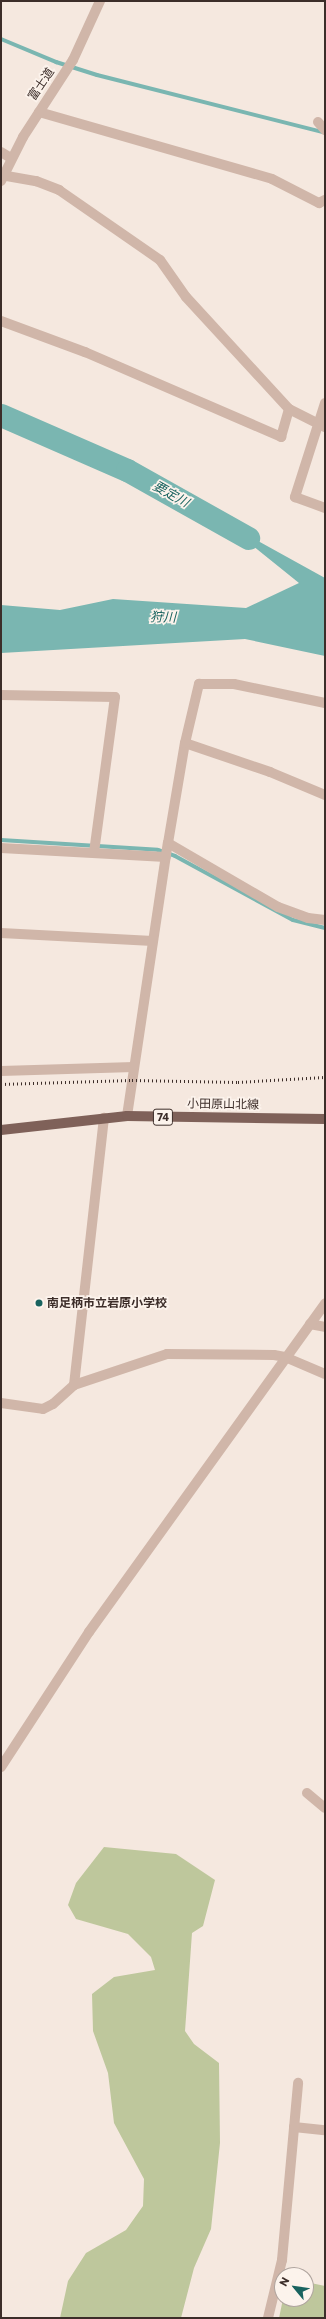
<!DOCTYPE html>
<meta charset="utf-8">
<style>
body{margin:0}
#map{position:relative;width:326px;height:2319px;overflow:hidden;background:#f5e8df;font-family:Commissioner,"Noto Sans JP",sans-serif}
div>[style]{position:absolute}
.green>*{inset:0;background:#bec79c}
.water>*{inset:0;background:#7ab6b1}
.stream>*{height:4px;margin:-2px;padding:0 2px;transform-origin:2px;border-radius:2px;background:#7ab6b1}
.river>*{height:23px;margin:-11.5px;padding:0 11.5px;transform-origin:11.5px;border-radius:11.5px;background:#7ab6b1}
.minor>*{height:10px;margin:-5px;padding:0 5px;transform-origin:5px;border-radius:5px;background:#d0b6a9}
.primary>*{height:10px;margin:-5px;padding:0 5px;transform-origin:5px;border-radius:5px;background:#7f6159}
.rail>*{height:3px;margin-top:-1.5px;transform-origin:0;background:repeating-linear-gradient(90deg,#3c2d29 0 1px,transparent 0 4px)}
.dots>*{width:11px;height:11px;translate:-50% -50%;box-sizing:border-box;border:2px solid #fcf3ec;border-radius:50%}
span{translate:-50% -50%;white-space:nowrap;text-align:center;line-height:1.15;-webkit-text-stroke:3.5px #fcf3ec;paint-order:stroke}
.shield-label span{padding:1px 3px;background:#fcf3ec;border:1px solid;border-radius:3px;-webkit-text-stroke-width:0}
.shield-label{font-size:11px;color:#3c2d29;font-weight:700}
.street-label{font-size:12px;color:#3c2d29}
.poi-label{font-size:12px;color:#3c2d29;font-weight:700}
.left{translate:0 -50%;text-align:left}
.water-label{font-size:13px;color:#19635f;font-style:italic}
.frame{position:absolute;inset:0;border:2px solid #3c2d29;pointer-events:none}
.north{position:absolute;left:274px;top:2267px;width:40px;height:40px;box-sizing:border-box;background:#fcf3ec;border:1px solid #afa49e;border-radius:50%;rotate:299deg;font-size:11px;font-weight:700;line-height:16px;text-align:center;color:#3c2d29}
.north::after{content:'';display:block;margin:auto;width:14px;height:18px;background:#19635f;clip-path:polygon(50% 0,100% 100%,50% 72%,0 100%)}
</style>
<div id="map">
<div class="green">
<i style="clip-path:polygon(104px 1847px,176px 1854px,215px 1880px,203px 1926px,192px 1933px,185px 2031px,194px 2044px,219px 2063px,220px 2143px,211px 2229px,194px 2268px,181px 2318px,60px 2318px,68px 2281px,86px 2253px,126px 2230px,143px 2206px,144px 2179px,114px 2123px,108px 2073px,93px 2031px,92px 1994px,114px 1977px,155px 1970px,151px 1957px,128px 1934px,76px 1919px,68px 1905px,76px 1883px)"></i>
<i style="clip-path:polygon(306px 2282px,325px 2286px,325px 2318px,279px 2318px,283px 2299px,306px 2299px)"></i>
</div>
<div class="water">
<i style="clip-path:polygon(222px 521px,325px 578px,325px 656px,245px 639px,1px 653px,1px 605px,60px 610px,113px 599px,246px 608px,299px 583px)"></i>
</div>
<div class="stream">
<i style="left:1px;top:39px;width:60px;rotate:22.7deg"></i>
<i style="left:56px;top:62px;width:43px;rotate:17.6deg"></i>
<i style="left:97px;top:75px;width:233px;rotate:14.2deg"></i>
<i style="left:1px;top:840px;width:157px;rotate:3.6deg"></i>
<i style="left:158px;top:850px;width:18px;rotate:19deg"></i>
<i style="left:175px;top:856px;width:134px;rotate:28.5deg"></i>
<i style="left:293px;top:920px;width:33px;rotate:14deg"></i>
</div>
<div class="river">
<i style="left:1px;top:415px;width:137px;rotate:23.6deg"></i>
<i style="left:127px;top:470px;width:139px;rotate:29.3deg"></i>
</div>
<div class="minor">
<i style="left:39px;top:112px;width:242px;rotate:16deg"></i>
<i style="left:272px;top:179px;width:53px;rotate:27.1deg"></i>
<i style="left:319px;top:203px;width:7px;rotate:-27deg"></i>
<i style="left:318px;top:122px;width:11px;rotate:49deg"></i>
<i style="left:1px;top:152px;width:12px;rotate:31deg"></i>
<i style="left:1px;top:175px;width:36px;rotate:10deg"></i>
<i style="left:36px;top:181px;width:25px;rotate:21deg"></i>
<i style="left:59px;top:190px;width:123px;rotate:34.7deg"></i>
<i style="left:160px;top:260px;width:45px;rotate:54.9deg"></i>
<i style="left:186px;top:297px;width:152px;rotate:47.4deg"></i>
<i style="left:289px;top:409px;width:40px;rotate:26.6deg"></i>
<i style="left:1px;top:181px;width:49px;rotate:-63.4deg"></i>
<i style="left:23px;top:137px;width:92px;rotate:-57deg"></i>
<i style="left:73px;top:60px;width:65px;rotate:-65.4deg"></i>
<i style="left:1px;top:321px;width:90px;rotate:20.3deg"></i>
<i style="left:85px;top:352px;width:214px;rotate:23.4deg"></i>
<i style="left:281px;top:437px;width:29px;rotate:-74deg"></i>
<i style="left:325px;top:403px;width:99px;rotate:107.7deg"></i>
<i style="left:295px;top:497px;width:32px;rotate:20deg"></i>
<i style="left:1px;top:695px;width:114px;rotate:1deg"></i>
<i style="left:115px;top:697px;width:157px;rotate:97.7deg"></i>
<i style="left:185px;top:743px;width:90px;rotate:18.8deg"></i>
<i style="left:270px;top:772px;width:60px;rotate:22.7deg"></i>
<i style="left:168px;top:843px;width:127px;rotate:30.2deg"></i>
<i style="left:278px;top:907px;width:32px;rotate:20deg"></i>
<i style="left:308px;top:918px;width:17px;rotate:7deg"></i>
<i style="left:1px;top:848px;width:165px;rotate:3.1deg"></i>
<i style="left:1px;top:933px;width:152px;rotate:3deg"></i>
<i style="left:1px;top:1071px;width:133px;rotate:-1.7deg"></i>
<i style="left:127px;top:1116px;width:276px;rotate:-81.5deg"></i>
<i style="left:168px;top:843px;width:101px;rotate:-80.4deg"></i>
<i style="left:185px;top:743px;width:61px;rotate:-76.7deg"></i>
<i style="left:199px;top:684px;width:35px"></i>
<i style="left:234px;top:684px;width:93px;rotate:11.8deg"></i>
<i style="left:310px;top:1324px;width:15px;rotate:11deg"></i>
<i style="left:74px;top:1385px;width:269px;rotate:-83.6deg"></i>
<i style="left:1px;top:1403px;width:42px;rotate:8.1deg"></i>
<i style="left:43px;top:1409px;width:11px;rotate:-27deg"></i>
<i style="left:53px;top:1404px;width:28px;rotate:-42deg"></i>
<i style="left:74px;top:1385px;width:98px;rotate:-18.4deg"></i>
<i style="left:167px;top:1354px;width:107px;rotate:0.5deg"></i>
<i style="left:274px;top:1355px;width:11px;rotate:10deg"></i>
<i style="left:285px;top:1357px;width:43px;rotate:23deg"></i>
<i style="left:1px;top:1767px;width:161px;rotate:-56.9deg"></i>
<i style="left:89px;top:1632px;width:405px;rotate:-54.3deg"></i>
<i style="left:307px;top:1793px;width:23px;rotate:40deg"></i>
<i style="left:294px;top:2127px;width:31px;rotate:6deg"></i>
<i style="left:268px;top:2318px;width:60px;rotate:-76.4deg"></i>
<i style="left:282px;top:2260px;width:178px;rotate:-84.8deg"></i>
</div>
<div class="primary">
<i style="left:1px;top:1130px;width:127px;rotate:-6.3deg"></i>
<i style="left:127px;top:1116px;width:198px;rotate:0.9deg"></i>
</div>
<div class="rail">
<i style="left:1px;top:1084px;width:131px;rotate:-1.7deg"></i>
<i style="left:132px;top:1080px;width:106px;rotate:1.1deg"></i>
<i style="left:238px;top:1082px;width:87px;rotate:-3.3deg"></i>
</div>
<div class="dots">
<i style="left:39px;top:1303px;background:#19635f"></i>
</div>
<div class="shield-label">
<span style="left:163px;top:1117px">74</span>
</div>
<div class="street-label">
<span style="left:41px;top:84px;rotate:-56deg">富士道</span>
<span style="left:223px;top:1104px;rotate:1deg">小田原山北線</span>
</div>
<div class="poi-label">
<span class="left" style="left:47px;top:1303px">南足柄市立岩原小学校</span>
</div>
<div class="water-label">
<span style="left:171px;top:494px;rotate:29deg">要定川</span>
<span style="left:163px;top:617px;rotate:1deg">狩川</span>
</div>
<div class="frame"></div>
<div class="north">N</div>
</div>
